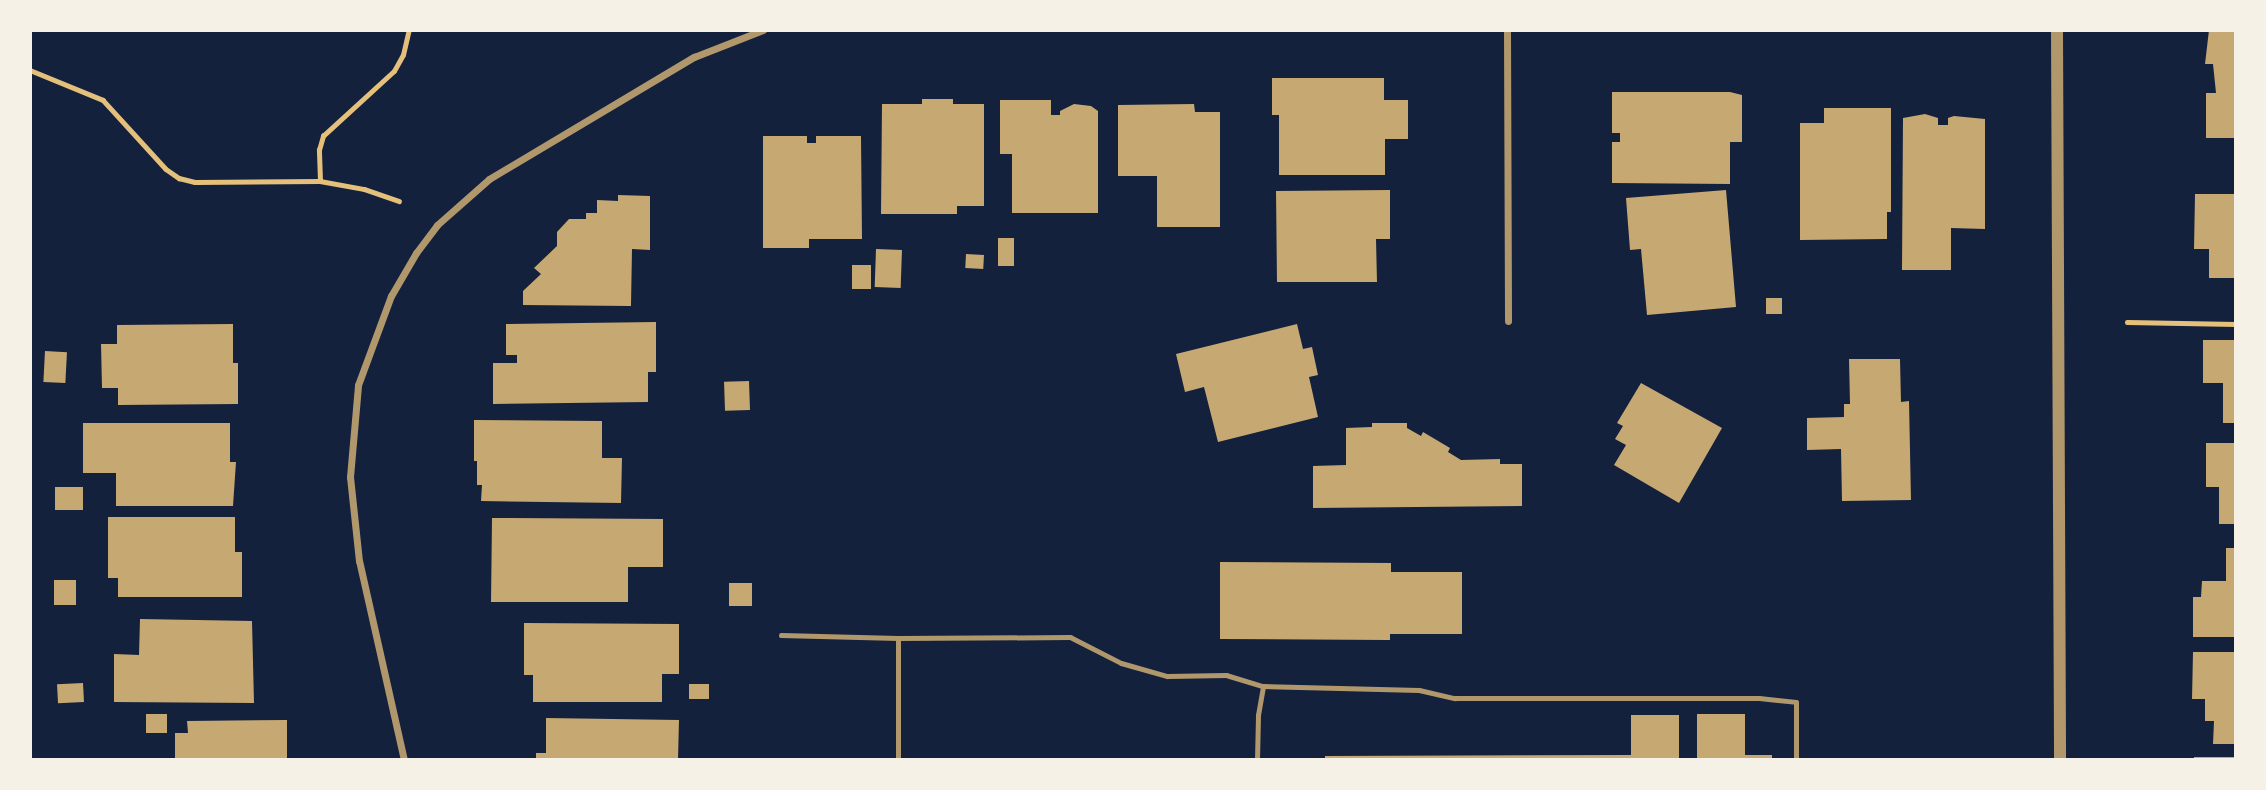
<!DOCTYPE html>
<style>
body{margin:0}
#map{position:relative;width:2266px;height:790px;overflow:hidden;background:#14213d;font-family:Lato,sans-serif}
div>[style]{position:absolute}
.building>*{inset:0;background:#c6a872;transform-origin:0 0}
.path>*{height:4.5px;margin:-2.25px;padding:0 2.25px;transform-origin:2.25px;border-radius:2.25px;background:#e5c07b}
.service>*{height:5px;margin:-2.5px;padding:0 2.5px;transform-origin:2.5px;border-radius:2.5px;background:#b1986c}
.minor>*{height:7px;margin:-3.5px;padding:0 3.5px;transform-origin:3.5px;border-radius:3.5px;background:#b1986c}
.tertiary>*{height:12px;margin:-6px;padding:0 6px;transform-origin:6px;border-radius:6px;background:#b1986c}
span{translate:-50% -50%;white-space:nowrap;text-align:center;line-height:1.15;-webkit-text-stroke:5px #f6f1e7;paint-order:stroke}
.frame{position:absolute;inset:0;border:32px solid #f6f1e7;pointer-events:none}
</style>
<div id="map">
<div class="building">
<i style="clip-path:polygon(2209px 30px,2236px 30px,2236px 138px,2206px 138px,2206px 93px,2216px 93px,2213px 64px,2205px 64px)"></i>
<i style="clip-path:polygon(1272px 78px,1384px 78px,1384px 100px,1408px 100px,1408px 139px,1385px 139px,1385px 175px,1279px 175px,1279px 115px,1272px 115px)"></i>
<i style="clip-path:polygon(1612px 92px,1730px 92px,1742px 95px,1742px 142px,1730px 142px,1730px 184px,1612px 183px,1612px 142px,1620px 142px,1620px 133px,1612px 133px)"></i>
<i style="clip-path:polygon(922px 99px,953px 99px,953px 104px,984px 104px,984px 206px,957px 206px,957px 214px,881px 214px,882px 104px,922px 104px)"></i>
<i style="clip-path:polygon(1000px 100px,1051px 100px,1051px 115px,1060px 115px,1060px 111px,1074px 104px,1091px 106px,1098px 111px,1098px 213px,1012px 213px,1012px 154px,1000px 154px)"></i>
<i style="clip-path:polygon(1194px 104px,1195px 112px,1220px 112px,1220px 227px,1157px 227px,1157px 176px,1118px 176px,1118px 105px)"></i>
<i style="clip-path:polygon(1824px 108px,1891px 108px,1891px 212px,1887px 212px,1887px 239px,1800px 240px,1800px 123px,1824px 123px)"></i>
<i style="clip-path:polygon(1925px 114px,1938px 118px,1938px 125px,1948px 125px,1948px 118px,1954px 116px,1985px 119px,1985px 229px,1951px 228px,1951px 270px,1902px 270px,1903px 118px)"></i>
<i style="clip-path:polygon(763px 136px,807px 136px,807px 143px,816px 143px,816px 136px,861px 136px,862px 239px,809px 239px,809px 248px,763px 248px)"></i>
<i style="clip-path:polygon(1390px 190px,1390px 239px,1376px 239px,1377px 282px,1277px 282px,1276px 191px)"></i>
<i style="clip-path:polygon(1726px 190px,1736px 307px,1647px 315px,1641px 249px,1630px 250px,1626px 198px)"></i>
<i style="clip-path:polygon(2195px 194px,2236px 194px,2236px 278px,2209px 278px,2209px 249px,2194px 249px)"></i>
<i style="clip-path:polygon(618px 195px,650px 196px,650px 250px,632px 249px,631px 306px,523px 305px,523px 291px,541px 274px,534px 268px,557px 246px,557px 232px,569px 219px,586px 219px,586px 213px,597px 213px,597px 200px,618px 201px)"></i>
<i style="left:998px;top:238px;width:16px;height:28px"></i>
<i style="left:876px;top:249px;width:26px;height:38px;rotate:2deg"></i>
<i style="left:966px;top:254px;width:18px;height:14px;rotate:3deg"></i>
<i style="left:852px;top:265px;width:19px;height:24px"></i>
<i style="left:1766px;top:298px;width:16px;height:16px"></i>
<i style="clip-path:polygon(656px 322px,656px 372px,648px 372px,648px 402px,493px 404px,493px 363px,517px 363px,517px 355px,506px 355px,506px 324px)"></i>
<i style="clip-path:polygon(233px 324px,233px 363px,238px 363px,238px 404px,118px 405px,118px 388px,102px 388px,101px 344px,117px 344px,117px 325px)"></i>
<i style="clip-path:polygon(1297px 324px,1303px 349px,1312px 347px,1318px 375px,1309px 377px,1318px 417px,1218px 442px,1204px 387px,1185px 392px,1176px 354px)"></i>
<i style="clip-path:polygon(2203px 340px,2236px 340px,2236px 423px,2223px 423px,2223px 383px,2203px 383px)"></i>
<i style="left:45px;top:351px;width:22px;height:31px;rotate:3deg"></i>
<i style="clip-path:polygon(1849px 359px,1900px 359px,1901px 402px,1909px 401px,1911px 500px,1842px 501px,1841px 449px,1807px 450px,1807px 418px,1844px 417px,1844px 404px,1850px 404px)"></i>
<i style="left:749px;top:381px;width:29px;height:25px;rotate:88deg"></i>
<i style="clip-path:polygon(1641px 383px,1722px 428px,1679px 503px,1614px 465px,1626px 445px,1615px 439px,1623px 426px,1617px 423px)"></i>
<i style="clip-path:polygon(474px 420px,602px 421px,602px 458px,622px 458px,621px 503px,481px 501px,482px 485px,477px 485px,477px 461px,474px 461px)"></i>
<i style="clip-path:polygon(83px 423px,230px 423px,230px 462px,236px 462px,233px 506px,116px 506px,116px 473px,83px 473px)"></i>
<i style="clip-path:polygon(1372px 423px,1407px 423px,1407px 428px,1421px 436px,1423px 432px,1450px 448px,1448px 452px,1461px 460px,1500px 459px,1500px 464px,1522px 464px,1522px 506px,1313px 508px,1313px 466px,1346px 465px,1346px 428px,1372px 427px)"></i>
<i style="clip-path:polygon(2206px 443px,2236px 443px,2236px 524px,2219px 524px,2219px 487px,2206px 487px)"></i>
<i style="left:55px;top:487px;width:28px;height:23px"></i>
<i style="clip-path:polygon(108px 517px,235px 517px,235px 552px,242px 552px,242px 597px,118px 597px,118px 578px,108px 578px)"></i>
<i style="clip-path:polygon(492px 518px,663px 519px,663px 567px,628px 567px,628px 602px,491px 602px)"></i>
<i style="clip-path:polygon(2226px 548px,2236px 548px,2236px 637px,2193px 637px,2193px 597px,2201px 597px,2202px 581px,2226px 581px)"></i>
<i style="clip-path:polygon(1220px 562px,1391px 563px,1391px 572px,1462px 572px,1462px 634px,1390px 634px,1390px 640px,1220px 639px)"></i>
<i style="left:54px;top:580px;width:22px;height:25px"></i>
<i style="left:729px;top:583px;width:23px;height:23px"></i>
<i style="clip-path:polygon(140px 619px,252px 621px,254px 703px,114px 702px,114px 654px,139px 655px)"></i>
<i style="clip-path:polygon(524px 623px,679px 624px,679px 674px,662px 674px,662px 702px,533px 702px,533px 675px,524px 675px)"></i>
<i style="clip-path:polygon(2193px 652px,2236px 652px,2236px 744px,2213px 744px,2214px 721px,2205px 721px,2205px 699px,2192px 699px)"></i>
<i style="left:83px;top:683px;width:19px;height:26px;rotate:87deg"></i>
<i style="left:709px;top:684px;width:15px;height:20px;rotate:90deg"></i>
<i style="left:146px;top:714px;width:21px;height:19px"></i>
<i style="clip-path:polygon(1697px 714px,1745px 714px,1745px 755px,1772px 755px,1772px 760px,1697px 760px)"></i>
<i style="clip-path:polygon(1631px 715px,1679px 715px,1679px 760px,1325px 760px,1325px 756px,1631px 755px)"></i>
<i style="clip-path:polygon(546px 718px,679px 720px,678px 760px,536px 760px,536px 753px,546px 753px)"></i>
<i style="clip-path:polygon(287px 720px,287px 760px,175px 760px,175px 733px,188px 733px,187px 721px)"></i>
<i style="left:2194px;top:757px;width:42px;height:3px"></i>
</div>
<div class="path">
<i style="left:30px;top:70px;width:79px;rotate:22.3deg"></i>
<i style="left:103px;top:100px;width:93px;rotate:47.6deg"></i>
<i style="left:166px;top:169px;width:16px;rotate:35deg"></i>
<i style="left:179px;top:178px;width:16px;rotate:14deg"></i>
<i style="left:195px;top:182px;width:125px;rotate:-0.5deg"></i>
<i style="left:320px;top:181px;width:45px;rotate:10.3deg"></i>
<i style="left:364px;top:189px;width:37px;rotate:19deg"></i>
<i style="left:320px;top:181px;width:31px;rotate:-92deg"></i>
<i style="left:319px;top:150px;width:15px;rotate:-74deg"></i>
<i style="left:323px;top:136px;width:96px;rotate:-42.5deg"></i>
<i style="left:394px;top:71px;width:18px;rotate:-61deg"></i>
<i style="left:403px;top:55px;width:26px;rotate:-77deg"></i>
<i style="left:2127px;top:322px;width:109px;rotate:1.1deg"></i>
</div>
<div class="service">
<i style="left:781px;top:635px;width:117px;rotate:1.5deg"></i>
<i style="left:898px;top:638px;width:172px;rotate:-0.3deg"></i>
<i style="left:1070px;top:637px;width:57px;rotate:27deg"></i>
<i style="left:1121px;top:663px;width:48px;rotate:15.8deg"></i>
<i style="left:1167px;top:676px;width:59px;rotate:-1deg"></i>
<i style="left:1226px;top:675px;width:39px;rotate:17deg"></i>
<i style="left:898px;top:638px;width:122px;rotate:90deg"></i>
<i style="left:1257px;top:760px;width:45px;rotate:-88.7deg"></i>
<i style="left:1258px;top:715px;width:29px;rotate:-80deg"></i>
<i style="left:1263px;top:686px;width:156px;rotate:1.5deg"></i>
<i style="left:1419px;top:690px;width:37px;rotate:13deg"></i>
<i style="left:1455px;top:698px;width:304px"></i>
<i style="left:1759px;top:698px;width:37px;rotate:6deg"></i>
<i style="left:1796px;top:702px;width:58px;rotate:90deg"></i>
</div>
<div class="minor">
<i style="left:1507px;top:30px;width:291px;rotate:89.8deg"></i>
<i style="left:404px;top:760px;width:204px;rotate:-102.7deg"></i>
<i style="left:359px;top:561px;width:84px;rotate:-96.1deg"></i>
<i style="left:350px;top:477px;width:92px;rotate:-85deg"></i>
<i style="left:358px;top:385px;width:95px;rotate:-69.7deg"></i>
<i style="left:391px;top:296px;width:50px;rotate:-59.8deg"></i>
<i style="left:416px;top:253px;width:35px;rotate:-53deg"></i>
<i style="left:437px;top:225px;width:69px;rotate:-41.5deg"></i>
<i style="left:489px;top:179px;width:239px;rotate:-30.8deg"></i>
<i style="left:694px;top:57px;width:74px;rotate:-21.4deg"></i>
</div>
<div class="tertiary">
<i style="left:2057px;top:30px;width:730px;rotate:89.76deg"></i>
</div>
<div class="frame"></div>
</div>
